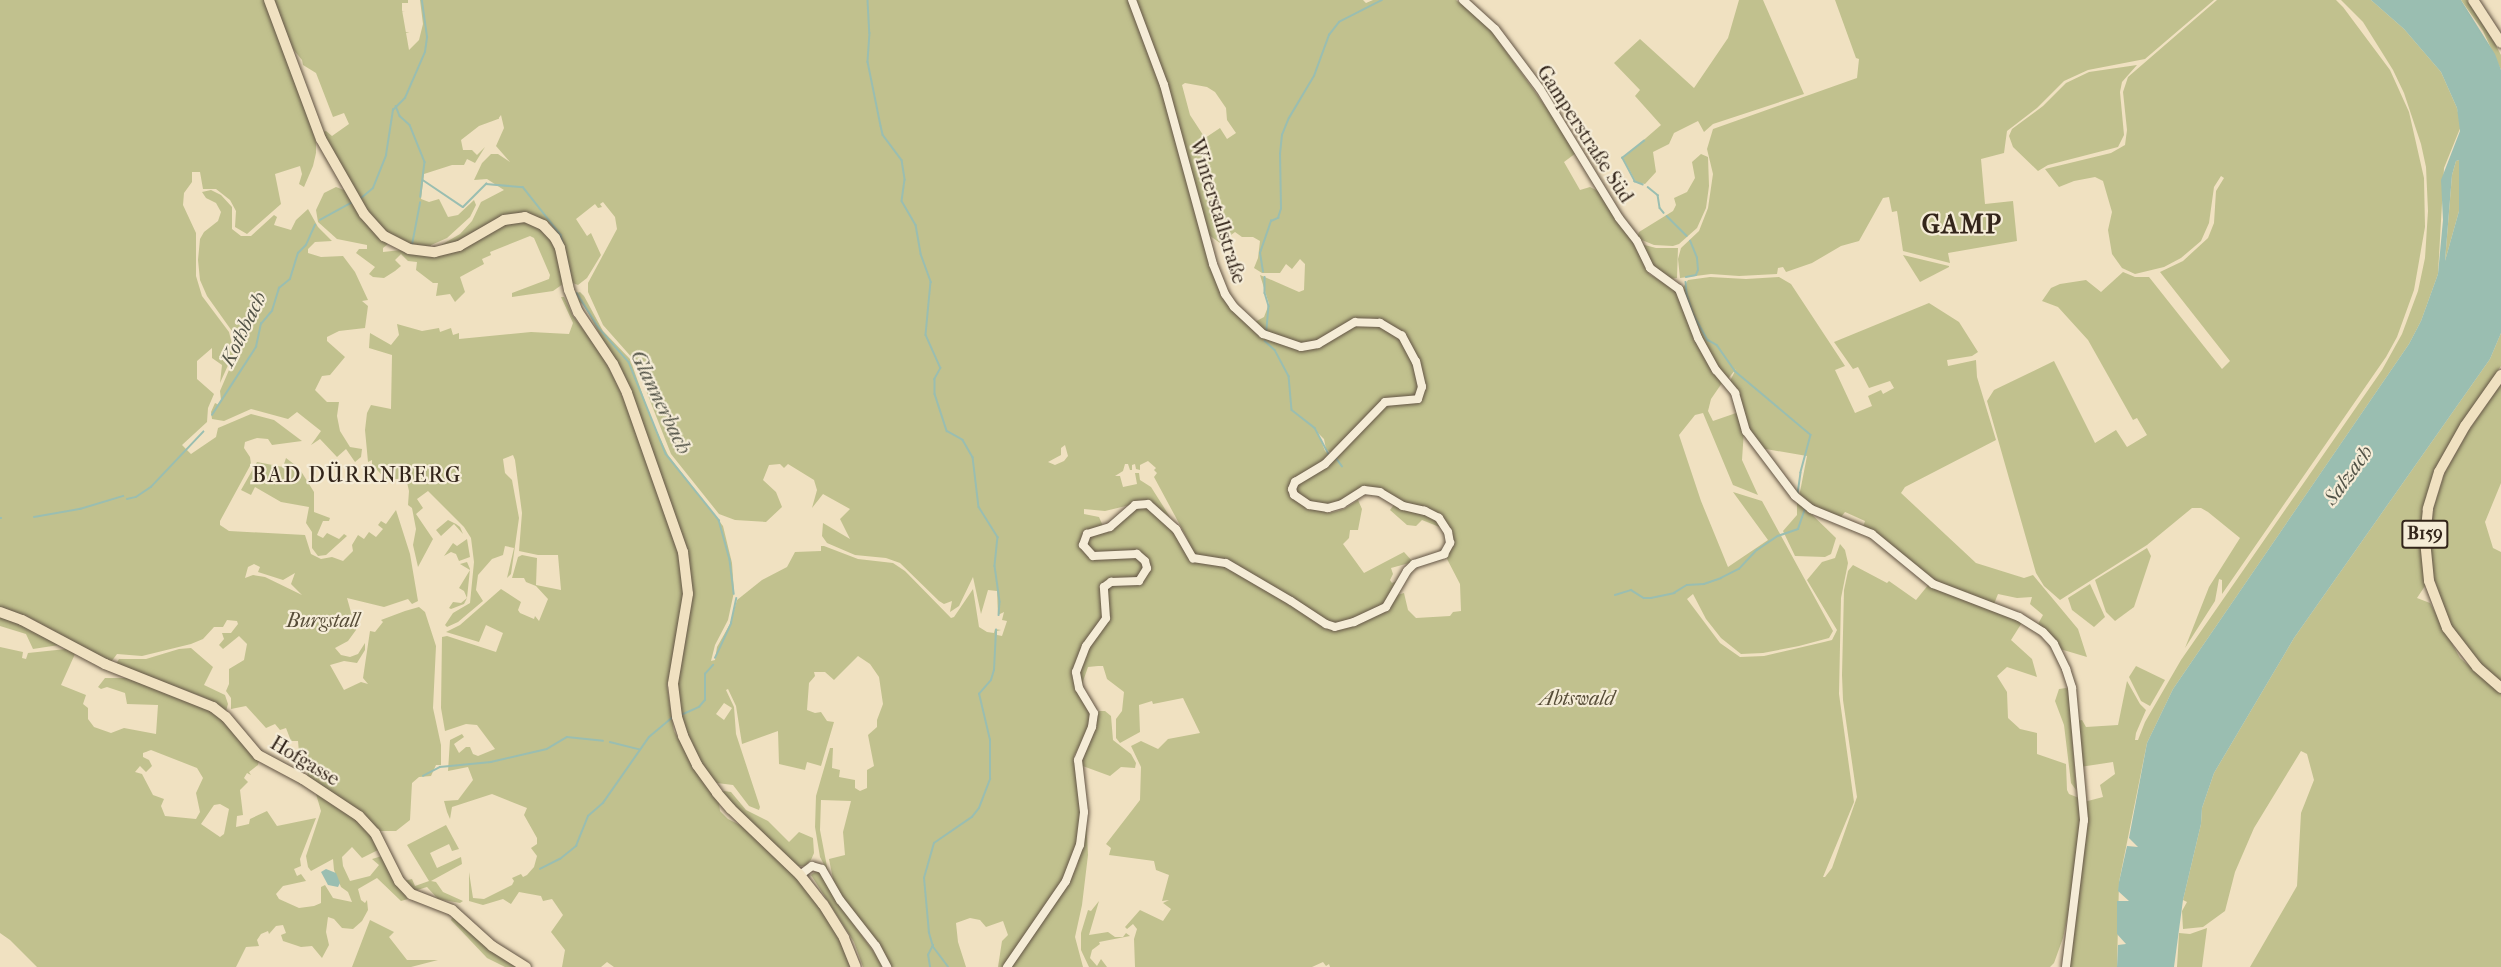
<!DOCTYPE html>
<meta charset="utf-8">
<style>
body{margin:0}
#map{position:relative;width:2501px;height:967px;overflow:hidden;background:#f0e1c1;font-family:"IM FELL French Canon",serif}
div>[style]{position:absolute}
.green>*{inset:0;background:#c1c18e}
.water>*{inset:0;background:#9abeb1}
.stream>*{height:1.5px;margin:-0.75px;padding:0 0.75px;transform-origin:0.75px;border-radius:0.75px;background:#9abeb1}
.roads{filter:drop-shadow(0 0 2px #625444) drop-shadow(0 0 2px #625444)}
.minor>*{height:8px;margin:-4px;padding:0 4px;transform-origin:4px;border-radius:4px;background:#f5ecd7}
.major>*{height:10px;margin:-5px;padding:0 5px;transform-origin:5px;border-radius:5px;background:#f0e1c1}
span{translate:-50% -50%;white-space:nowrap;text-align:center;line-height:1.15;-webkit-text-stroke:4.5px #f5ecd7;paint-order:stroke}
.shield-label span{padding:2px 4px;background:#f5ecd7;border:2px solid;border-radius:4px;-webkit-text-stroke-width:0}
.shield-label{font-size:18px;color:#33251a;font-weight:700}
.street-label{font-size:20px;color:#33251a}
.park-label{font-size:20px;color:#564c37;font-style:italic}
.water-label{font-size:21px;color:#525347;font-style:italic}
.quarter-label{font-size:22px;color:#33251a;letter-spacing:1.5px}
.district-label{font-size:26px;color:#33251a;font-weight:700;letter-spacing:1.5px}
</style>
<div id="map">
<div class="green">
<i style="clip-path:polygon(evenodd,0 0,265px 0,302px 98px,316px 142px,316px 153px,313px 166px,304px 187px,299px 184px,302px 174px,300px 166px,275px 174px,281px 204px,247px 234px,235px 227px,236px 211px,230px 200px,216px 189px,203px 189px,200px 172px,192px 172px,192px 182px,184px 193px,183px 205px,196px 233px,196px 276px,202px 296px,229px 332px,234px 352px,220px 383px,222px 365px,212px 358px,212px 348px,197px 361px,197px 379px,214px 394px,208px 408px,207px 422px,182px 445px,191px 454px,216px 437px,218px 428px,251px 414px,274px 420px,302px 441px,272px 445px,268px 439px,257px 438px,245px 442px,244px 448px,250px 457px,251px 464px,220px 521px,220px 525px,229px 531px,305px 535px,311px 554px,321px 559px,332px 557px,343px 561px,353px 551px,352px 545px,358px 535px,364px 539px,369px 532px,376px 537px,383px 529px,378px 525px,381px 521px,386px 524px,396px 510px,410px 554px,418px 601px,412px 604px,408px 599px,384px 607px,347px 598px,356px 630px,348px 641px,335px 648px,341px 655px,350px 657px,358px 654px,365px 643px,365px 650px,357px 663px,344px 661px,330px 665px,344px 690px,361px 682px,368px 684px,363px 678px,370px 631px,375px 632px,383px 622px,381px 620px,405px 611px,419px 607px,425px 612px,436px 646px,433px 708px,441px 745px,441px 765px,436px 765px,431px 776px,419px 777px,412px 783px,410px 820px,396px 831px,378px 831px,308px 776px,306px 768px,300px 764px,298px 741px,291px 741px,286px 728px,280px 730px,275px 724px,266px 728px,246px 706px,231px 709px,231px 698px,226px 691px,229px 684px,229px 669px,244px 660px,247px 644px,239px 636px,223px 649px,219px 645px,224px 639px,222px 633px,231px 633px,238px 624px,237px 621px,227px 620px,223px 627px,214px 627px,203px 639px,191px 644px,142px 656px,117px 654px,111px 662px,28px 617px,0 607px,0 0,254px 564px,260px 567px,258px 572px,283px 580px,295px 573px,291px 584px,302px 595px,265px 577px,253px 575px,245px 578px,248px 567px,254px 564px)"></i>
<i style="clip-path:polygon(evenodd,273px 0,408px 0,408px 3px,402px 3px,402px 10px,409px 50px,419px 40px,423px 24px,420px 0,1363px 0,1366px 3px,1373px 0,1456px 0,1485px 22px,1566px 135px,1576px 153px,1564px 162px,1580px 190px,1590px 187px,1598px 191px,1632px 237px,1649px 274px,1674px 289px,1681px 298px,1690px 328px,1722px 383px,1711px 399px,1708px 411px,1713px 421px,1739px 412px,1744px 430px,1742px 460px,1758px 495px,1733px 485px,1703px 413px,1695px 415px,1679px 435px,1701px 501px,1728px 567px,1768px 540px,1733px 492px,1762px 501px,1833px 631px,1829px 638px,1799px 646px,1763px 653px,1741px 654px,1721px 638px,1706px 619px,1693px 594px,1687px 599px,1720px 643px,1740px 657px,1764px 656px,1824px 642px,1832px 640px,1837px 630px,1807px 580px,1822px 562px,1835px 558px,1840px 544px,1845px 550px,1848px 563px,1841px 598px,1839px 694px,1854px 802px,1823px 877px,1825px 877px,1832px 868px,1857px 797px,1843px 700px,1842px 675px,1844px 590px,1848px 571px,1853px 565px,1887px 583px,1889px 581px,1916px 600px,1929px 584px,2023px 621px,2011px 640px,2032px 659px,2037px 677px,2007px 667px,1997px 676px,2007px 692px,2008px 718px,2020px 729px,2037px 733px,2037px 754px,2066px 764px,2067px 790px,2069px 794px,2079px 798px,2081px 810px,2070px 905px,2063px 938px,2054px 963px,2050px 967px,1330px 967px,1329px 964px,1326px 966px,1323px 962px,1312px 967px,1135px 967px,1134px 939px,1137px 929px,1133px 924px,1127px 929px,1125px 927px,1140px 910px,1163px 921px,1171px 909px,1163px 903px,1169px 900px,1162px 901px,1169px 875px,1156px 870px,1154px 861px,1109px 855px,1111px 848px,1106px 844px,1140px 800px,1141px 767px,1131px 746px,1141px 741px,1158px 749px,1168px 739px,1200px 733px,1183px 698px,1153px 704px,1152px 701px,1139px 705px,1140px 732px,1120px 743px,1116px 738px,1116px 719px,1122px 711px,1124px 692px,1107px 679px,1103px 666px,1098px 666px,1088px 667px,1081px 687px,1077px 690px,1090px 709px,1092px 717px,1088px 730px,1074px 756px,1081px 812px,1076px 850px,1059px 887px,1009px 960px,1004px 967px,998px 967px,1002px 941px,1008px 935px,1003px 921px,986px 927px,980px 920px,970px 918px,956px 923px,958px 942px,966px 967px,890px 967px,877px 942px,849px 910px,834px 884px,829px 859px,845px 855px,843px 832px,851px 801px,821px 800px,820px 830px,828px 872px,820px 857px,815px 827px,816px 796px,830px 748px,833px 748px,832px 768px,840px 770px,839px 777px,855px 780px,855px 788px,860px 791px,867px 788px,867px 770px,874px 766px,868px 735px,877px 727px,877px 720px,883px 704px,879px 677px,870px 664px,858px 656px,834px 680px,825px 672px,814px 672px,815px 676px,809px 683px,807px 710px,815px 713px,821px 712px,827px 721px,834px 722px,821px 766px,807px 762px,805px 770px,779px 764px,778px 731px,742px 744px,736px 706px,728px 689px,726px 690px,734px 707px,736px 734px,760px 807px,759px 810px,749px 806px,733px 785px,717px 783px,697px 760px,680px 714px,676px 688px,677px 663px,691px 599px,689px 564px,629px 389px,584px 305px,579px 302px,577px 293px,580px 292px,584px 296px,603px 331px,630px 359px,652px 421px,668px 455px,723px 526px,732px 563px,734px 592px,728px 620px,715px 645px,711px 661px,715px 660px,717px 647px,730px 624px,737px 600px,762px 580px,787px 567px,795px 552px,821px 551px,821px 546px,824px 546px,858px 559px,893px 563px,905px 571px,951px 618px,954px 617px,973px 589px,979px 627px,987px 632px,994px 633px,995px 629px,1001px 630px,997px 631px,997px 635px,1002px 636px,1007px 621px,1002px 620px,1004px 612px,998px 615px,997px 591px,988px 590px,981px 614px,973px 577px,959px 606px,950px 612px,952px 601px,944px 604px,939px 601px,900px 563px,886px 558px,855px 555px,827px 543px,822px 536px,823px 523px,850px 539px,840px 519px,850px 509px,823px 494px,812px 508px,817px 490px,814px 480px,788px 464px,784px 468px,780px 464px,769px 465px,763px 480px,776px 492px,782px 507px,766px 522px,735px 520px,719px 514px,671px 454px,634px 360px,603px 325px,588px 292px,588px 283px,617px 229px,615px 217px,603px 202px,600px 204px,602px 207px,598px 208px,595px 204px,576px 219px,587px 236px,591px 233px,601px 255px,587px 278px,578px 285px,570px 282px,565px 250px,557px 232px,550px 224px,533px 215px,506px 215px,457px 243px,436px 248px,460px 234px,472px 221px,481px 202px,504px 190px,487px 179px,474px 180px,482px 163px,491px 154px,498px 154px,510px 162px,496px 146px,504px 128px,501px 115px,498px 119px,479px 126px,461px 140px,463px 150px,472px 150px,477px 155px,485px 147px,475px 163px,467px 159px,464px 165px,452px 165px,424px 174px,421px 199px,429px 202px,439px 199px,448px 217px,458px 215px,474px 200px,476px 205px,470px 217px,447px 238px,429px 246px,417px 247px,395px 240px,379px 225px,363px 204px,333px 154px,322px 132px,326px 131px,332px 136px,349px 124px,344px 113px,333px 117px,316px 73px,303px 65px,302px 60px,293px 49px,273px 0,1185px 83px,1207px 87px,1215px 92px,1226px 108px,1227px 120px,1236px 133px,1227px 139px,1220px 128px,1205px 138px,1190px 115px,1182px 85px,1185px 83px,273px 0,1235px 232px,1242px 237px,1253px 237px,1260px 241px,1258px 258px,1254px 268px,1262px 273px,1280px 273px,1286px 264px,1292px 269px,1300px 259px,1305px 264px,1304px 290px,1299px 292px,1260px 275px,1269px 304px,1264px 317px,1253px 323px,1263px 332px,1290px 343px,1309px 345px,1350px 322px,1370px 318px,1391px 326px,1412px 347px,1424px 384px,1422px 398px,1412px 403px,1393px 402px,1379px 409px,1326px 466px,1299px 481px,1295px 490px,1300px 498px,1327px 507px,1341px 503px,1363px 488px,1370px 487px,1384px 491px,1403px 504px,1438px 515px,1451px 534px,1452px 544px,1446px 557px,1460px 584px,1461px 611px,1453px 612px,1450px 616px,1416px 618px,1408px 610px,1404px 593px,1397px 595px,1383px 611px,1348px 626px,1337px 628px,1336px 625px,1351px 622px,1385px 606px,1399px 580px,1392px 583px,1390px 580px,1393px 574px,1391px 568px,1413px 562px,1404px 552px,1364px 573px,1343px 544px,1349px 538px,1350px 530px,1358px 530px,1362px 509px,1358px 500px,1344px 509px,1330px 513px,1295px 500px,1289px 490px,1290px 483px,1331px 456px,1325px 451px,1318px 433px,1324px 439px,1326px 449px,1332px 454px,1384px 400px,1416px 397px,1420px 388px,1417px 369px,1403px 340px,1392px 330px,1373px 323px,1349px 327px,1313px 347px,1284px 345px,1263px 338px,1227px 300px,1204px 239px,1206px 233px,1220px 243px,1235px 232px,273px 0,1065px 445px,1068px 456px,1064px 461px,1055px 465px,1048px 462px,1061px 455px,1061px 448px,1065px 445px,273px 0,1148px 461px,1156px 468px,1154px 470px,1157px 473px,1154px 477px,1188px 540px,1185px 544px,1160px 514px,1146px 507px,1134px 508px,1106px 533px,1099px 517px,1084px 514px,1084px 509px,1105px 511px,1147px 501px,1170px 517px,1151px 487px,1140px 480px,1139px 473px,1135px 473px,1137px 484px,1123px 487px,1120px 476px,1115px 476px,1123px 471px,1125px 464px,1128px 464px,1130px 470px,1132px 470px,1132px 465px,1135px 464px,1136px 469px,1140px 470px,1140px 465px,1148px 461px,273px 0,724px 703px,732px 708px,724px 720px,716px 714px,724px 703px)"></i>
<i style="clip-path:polygon(1739px 0,1763px 0,1804px 94px,1713px 124px,1704px 132px,1698px 121px,1674px 133px,1669px 144px,1653px 152px,1656px 172px,1645px 184px,1636px 182px,1623px 158px,1661px 125px,1635px 96px,1640px 90px,1614px 63px,1640px 39px,1694px 88px,1728px 38px)"></i>
<i style="clip-path:polygon(1835px 0,2214px 0,2145px 59px,2088px 70px,2064px 81px,2037px 108px,2007px 131px,2004px 153px,1981px 159px,1985px 204px,2013px 201px,2017px 241px,1948px 253px,1950px 263px,1903px 251px,1897px 211px,1892px 212px,1889px 197px,1883px 198px,1859px 241px,1841px 246px,1812px 263px,1786px 272px,1783px 267px,1778px 268px,1777px 274px,1739px 276px,1711px 274px,1680px 278px,1678px 259px,1681px 248px,1699px 231px,1708px 208px,1713px 174px,1707px 149px,1713px 129px,1857px 78px,1859px 59px,1856px 58px)"></i>
<i style="clip-path:polygon(2217px 0,2336px 0,2343px 7px,2390px 70px,2409px 112px,2424px 178px,2425px 227px,2414px 290px,2397px 337px,2386px 357px,2222px 594px,2222px 580px,2219px 579px,2215px 601px,2185px 648px,2209px 587px,2240px 538px,2208px 512px,2201px 508px,2192px 508px,2147px 545px,2060px 600px,2044px 586px,2036px 573px,1987px 401px,1994px 390px,2054px 361px,2095px 443px,2116px 430px,2127px 447px,2147px 435px,2137px 418px,2133px 420px,2088px 340px,2058px 307px,2042px 301px,2051px 288px,2060px 284px,2086px 280px,2101px 292px,2123px 272px,2135px 277px,2149px 277px,2222px 369px,2230px 361px,2160px 272px,2183px 261px,2208px 238px,2214px 223px,2216px 191px,2224px 178px,2221px 176px,2214px 187px,2209px 223px,2201px 241px,2181px 258px,2164px 267px,2135px 274px,2122px 268px,2112px 254px,2108px 230px,2112px 212px,2103px 181px,2095px 177px,2074px 181px,2059px 187px,2045px 169px,2111px 153px,2125px 145px,2127px 130px,2123px 92px,2128px 77px)"></i>
<i style="clip-path:polygon(2341px 0,2371px 0,2404px 29px,2441px 72px,2457px 108px,2461px 126px,2444px 168px,2438px 274px,2421px 321px,2409px 344px,2173px 689px,2147px 743px,2119px 882px,2117px 967px,2064px 967px,2063px 954px,2071px 932px,2086px 838px,2088px 818px,2084px 802px,2103px 797px,2100px 785px,2115px 774px,2113px 762px,2080px 767px,2076px 721px,2082px 720px,2086px 727px,2118px 725px,2127px 681px,2140px 704px,2146px 710px,2136px 733px,2135px 740px,2138px 740px,2145px 722px,2181px 660px,2382px 370px,2402px 334px,2418px 291px,2425px 258px,2428px 211px,2426px 167px,2421px 144px,2404px 93px,2393px 70px,2363px 22px)"></i>
<i style="clip-path:polygon(2461px 0,2467px 0,2487px 29px,2501px 55px,2501px 70px,2483px 31px)"></i>
<i style="clip-path:polygon(2137px 65px,2122px 82px,2120px 92px,2124px 135px,2118px 147px,2048px 165px,2038px 171px,2013px 147px,2009px 136px,2012px 129px,2043px 106px,2066px 83px,2089px 72px)"></i>
<i style="clip-path:polygon(1701px 154px,1708px 157px,1709px 186px,1706px 208px,1697px 228px,1679px 244px,1673px 246px,1654px 245px,1637px 238px,1639px 232px,1673px 211px,1676px 205px,1674px 198px,1687px 192px,1695px 178px,1692px 162px)"></i>
<i style="clip-path:polygon(2459px 160px,2459px 211px,2445px 261px,2452px 175px,2456px 161px)"></i>
<i style="clip-path:polygon(336px 187px,344px 190px,363px 220px,388px 244px,383px 248px,383px 252px,401px 250px,427px 256px,493px 228px,520px 221px,540px 228px,555px 244px,563px 284px,553px 291px,512px 297px,512px 293px,549px 279px,550px 275px,534px 238px,530px 236px,490px 252px,491px 255px,482px 259px,484px 264px,460px 277px,465px 292px,455px 302px,450px 294px,436px 296px,438px 283px,433px 283px,416px 270px,417px 262px,408px 261px,401px 254px,395px 260px,401px 266px,395px 271px,384px 278px,373px 277px,369px 274px,375px 267px,356px 253px,359px 249px,367px 249px,367px 245px,337px 239px,318px 222px,316px 210px,324px 193px)"></i>
<i style="clip-path:polygon(211px 190px,221px 195px,232px 207px,232px 229px,241px 236px,251px 236px,274px 215px,277px 217px,274px 225px,291px 230px,296px 220px,308px 209px,318px 227px,332px 241px,315px 242px,308px 249px,308px 253px,321px 257px,343px 256px,355px 272px,368px 300px,362px 301px,368px 306px,365px 328px,339px 331px,327px 337px,327px 341px,345px 357px,330px 375px,322px 376px,315px 390px,327px 402px,339px 402px,337px 416px,340px 431px,350px 447px,362px 449px,361px 457px,355px 462px,346px 449px,337px 457px,320px 439px,311px 445px,321px 431px,297px 412px,288px 419px,251px 409px,224px 421px,212px 419px,211px 412px,215px 403px,219px 405px,221px 400px,220px 391px,238px 349px,234px 334px,207px 296px,200px 280px,198px 260px,200px 239px,204px 232px,218px 221px,221px 212px,216px 203px,206px 198px,202px 192px)"></i>
<i style="clip-path:polygon(1641px 244px,1656px 248px,1678px 248px,1677px 278px,1670px 279px,1656px 272px)"></i>
<i style="clip-path:polygon(1903px 255px,1949px 266px,1949px 267px,1920px 282px)"></i>
<i style="clip-path:polygon(1710px 277px,1746px 279px,1779px 277px,1791px 284px,1845px 366px,1835px 370px,1855px 413px,1872px 406px,1868px 396px,1881px 390px,1883px 394px,1894px 388px,1890px 381px,1869px 388px,1858px 367px,1853px 369px,1834px 342px,1929px 303px,1959px 322px,1978px 352px,1972px 356px,1947px 360px,1948px 366px,1976px 360px,1977px 377px,1996px 440px,1905px 487px,1901px 493px,1976px 563px,2024px 578px,2033px 575px,2078px 629px,2087px 657px,2060px 649px,2048px 632px,2038px 624px,2043px 615px,2030px 604px,2032px 597px,2017px 598px,1998px 594px,1994px 604px,1973px 597px,1967px 592px,1966px 595px,1947px 589px,1863px 527px,1865px 521px,1845px 512px,1841px 517px,1818px 509px,1799px 497px,1807px 456px,1760px 448px,1753px 439px,1730px 381px,1736px 369px,1727px 380px,1706px 349px,1682px 289px,1688px 280px)"></i>
<i style="clip-path:polygon(561px 297px,564px 297px,573px 316px,601px 353px,618px 386px,637px 431px,684px 571px,683px 612px,667px 686px,674px 731px,704px 783px,719px 803px,720px 811px,728px 819px,746px 828px,781px 860px,825px 912px,853px 967px,614px 967px,607px 962px,601px 967px,562px 967px,565px 950px,551px 932px,563px 915px,552px 899px,543px 901px,541px 896px,519px 892px,511px 904px,503px 899px,483px 905px,469px 901px,469px 872px,473px 898px,484px 899px,512px 885px,514px 881px,512px 878px,521px 874px,523px 877px,527px 875px,534px 867px,537px 856px,531px 848px,537px 844px,537px 838px,524px 815px,527px 808px,492px 794px,452px 807px,450px 819px,447px 812px,444px 801px,458px 800px,473px 780px,468px 767px,448px 771px,450px 740px,462px 734px,464px 737px,454px 744px,459px 753px,466px 747px,470px 747px,473px 754px,478px 756px,495px 749px,477px 725px,466px 724px,445px 731px,441px 708px,442px 637px,447px 636px,496px 652px,503px 633px,486px 625px,479px 642px,446px 632px,460px 625px,501px 589px,521px 602px,518px 610px,520px 613px,534px 619px,535px 616px,539px 621px,548px 599px,536px 586px,526px 582px,524px 578px,512px 578px,518px 557px,522px 555px,537px 558px,536px 585px,561px 590px,558px 555px,538px 555px,519px 551px,522px 513px,515px 460px,513px 455px,503px 459px,505px 473px,512px 480px,519px 518px,511px 574px,507px 578px,514px 548px,505px 546px,503px 555px,492px 559px,478px 575px,476px 590px,483px 601px,458px 622px,447px 627px,445px 625px,453px 613px,470px 603px,474px 562px,471px 538px,464px 527px,428px 491px,417px 499px,423px 508px,416px 514px,433px 539px,418px 567px,413px 545px,416px 529px,412px 508px,408px 505px,409px 491px,406px 478px,386px 480px,372px 464px,372px 460px,368px 462px,365px 430px,367px 413px,371px 405px,391px 409px,392px 355px,369px 348px,370px 333px,391px 345px,399px 335px,397px 324px,422px 331px,439px 328px,440px 332px,451px 328px,453px 335px,459px 333px,459px 339px,531px 332px,569px 334px,573px 323px)"></i>
<i style="clip-path:polygon(2501px 333px,2501px 366px,2446px 450px,2421px 550px,2425px 586px,2417px 598px,2430px 603px,2460px 658px,2501px 693px,2501px 967px,2250px 967px,2297px 886px,2301px 813px,2314px 780px,2307px 754px,2301px 751px,2254px 828px,2235px 872px,2225px 911px,2203px 927px,2183px 929px,2182px 911px,2187px 902px,2183px 900px,2201px 824px,2202px 808px,2214px 773px,2294px 638px,2490px 359px)"></i>
<i style="clip-path:polygon(2501px 384px,2501px 483px,2485px 522px,2493px 548px,2501px 552px,2501px 682px,2487px 670px,2458px 637px,2449px 621px,2433px 576px,2430px 540px,2434px 506px,2445px 472px,2469px 430px)"></i>
<i style="clip-path:polygon(286px 458px,299px 468px,314px 492px,314px 512px,330px 518px,329px 521px,323px 521px,317px 535px,323px 538px,327px 533px,339px 539px,344px 534px,347px 536px,326px 555px,318px 556px,312px 548px,312px 532px,306px 523px,309px 507px,281px 502px,255px 487px,251px 495px,241px 490px,257px 462px,283px 467px)"></i>
<i style="clip-path:polygon(1797px 500px,1836px 538px,1831px 554px,1825px 557px,1795px 556px,1783px 531px,1797px 515px)"></i>
<i style="clip-path:polygon(1395px 503px,1433px 516px,1442px 528px,1422px 520px,1416px 526px,1407px 525px,1390px 510px)"></i>
<i style="clip-path:polygon(448px 520px,456px 524px,460px 527px,463px 534px,454px 524px,441px 536px,436px 530px)"></i>
<i style="clip-path:polygon(467px 539px,470px 557px,459px 561px,456px 554px,451px 552px,444px 556px,453px 543px,457px 546px)"></i>
<i style="clip-path:polygon(2147px 548px,2151px 556px,2134px 607px,2115px 621px,2106px 612px,2095px 580px)"></i>
<i style="clip-path:polygon(467px 562px,470px 569px,467px 598px,464px 604px,451px 609px,449px 608px,453px 602px,461px 603px,467px 598px,464px 591px,459px 588px,470px 570px,460px 564px)"></i>
<i style="clip-path:polygon(2090px 584px,2105px 617px,2094px 627px,2072px 610px,2068px 598px)"></i>
<i style="clip-path:polygon(0 615px,2px 615px,59px 645px,33px 649px,26px 634px,0 626px)"></i>
<i style="clip-path:polygon(evenodd,0 647px,23px 652px,22px 658px,26px 659px,28px 653px,66px 649px,75px 654px,61px 685px,86px 695px,83px 704px,88px 708px,88px 719px,94px 727px,111px 733px,124px 728px,156px 734px,158px 705px,127px 704px,125px 693px,107px 687px,101px 689px,98px 687px,105px 678px,131px 678px,216px 713px,259px 759px,258px 765px,249px 772px,251px 775px,247px 773px,244px 778px,248px 782px,240px 790px,243px 815px,237px 816px,236px 827px,249px 824px,250px 819px,267px 811px,277px 826px,316px 818px,300px 859px,301px 866px,294px 869px,297px 876px,301px 874px,306px 881px,283px 886px,276px 894px,279px 899px,299px 908px,314px 906px,321px 903px,321px 887px,325px 885px,333px 898px,352px 902px,348px 892px,341px 887px,334px 870px,333px 859px,311px 871px,308px 867px,306px 856px,321px 811px,316px 794px,365px 826px,380px 849px,362px 858px,352px 847px,342px 857px,343px 866px,350px 881px,370px 876px,379px 865px,372px 859px,382px 856px,408px 899px,401px 901px,377px 878px,358px 889px,361px 900px,365px 903px,367px 900px,368px 910px,362px 921px,353px 929px,342px 928px,334px 919px,328px 917px,326px 932px,329px 945px,322px 958px,312px 946px,301px 947px,283px 941px,281px 935px,286px 933px,283px 925px,276px 926px,269px 934px,268px 931px,261px 934px,257px 940px,259px 946px,246px 947px,236px 967px,37px 967px,10px 940px,0 933px,0 647px,151px 750px,197px 768px,203px 778px,196px 793px,200px 812px,196px 819px,165px 816px,161px 806px,164px 799px,153px 795px,142px 774px,135px 772px,140px 766px,146px 772px,152px 766px,149px 760px,143px 757px,143px 753px,151px 750px,0 647px,220px 804px,229px 809px,224px 834px,220px 837px,201px 824px,214px 805px,220px 804px)"></i>
<i style="clip-path:polygon(191px 648px,213px 667px,204px 685px,225px 695px,228px 704px,226px 711px,203px 697px,116px 664px,119px 659px,146px 659px,179px 649px)"></i>
<i style="clip-path:polygon(2136px 666px,2165px 680px,2150px 706px,2141px 701px,2129px 677px)"></i>
<i style="clip-path:polygon(2066px 688px,2069px 690px,2076px 790px,2071px 783px,2064px 725px,2055px 701px,2059px 689px)"></i>
<i style="clip-path:polygon(1099px 711px,1105px 711px,1111px 716px,1113px 740px,1131px 754px,1136px 763px,1135px 768px,1121px 767px,1110px 776px,1080px 765px)"></i>
<i style="clip-path:polygon(724px 791px,731px 792px,746px 810px,768px 821px,789px 842px,799px 832px,813px 838px,814px 853px,811px 860px,805px 866px,797px 866px,735px 809px,722px 793px)"></i>
<i style="clip-path:polygon(1086px 817px,1088px 855px,1082px 905px,1075px 937px,1083px 967px,1010px 967px,1065px 889px,1077px 866px)"></i>
<i style="clip-path:polygon(446px 825px,459px 849px,452px 851px,449px 844px,430px 853px,437px 868px,461px 857px,462px 864px,431px 881px,436px 882px,443px 892px,463px 901px,460px 903px,438px 899px,427px 887px,414px 891px,404px 881px,412px 879px,415px 886px,429px 881px,407px 845px)"></i>
<i style="clip-path:polygon(818px 870px,851px 921px,876px 955px,882px 967px,863px 967px,854px 942px,811px 875px)"></i>
<i style="clip-path:polygon(1099px 901px,1089px 935px,1108px 932px,1115px 937px,1123px 937px,1126px 933px,1130px 936px,1099px 942px,1100px 944px,1092px 950px,1090px 958px,1097px 966px,1101px 959px,1107px 967px,1089px 967px,1081px 950px,1081px 933px,1088px 910px,1091px 911px)"></i>
<i style="clip-path:polygon(453px 916px,521px 967px,505px 967px,487px 958px,451px 920px)"></i>
<i style="clip-path:polygon(370px 920px,394px 932px,389px 937px,407px 960px,438px 960px,411px 967px,352px 967px)"></i>
<i style="clip-path:polygon(2207px 928px,2202px 967px,2177px 967px,2179px 933px,2190px 934px)"></i>
</div>
<div class="water">
<i style="clip-path:polygon(evenodd,2371px 0,2461px 0,2495px 54px,2501px 70px,2501px 333px,2490px 359px,2294px 638px,2214px 773px,2202px 808px,2201px 824px,2183px 900px,2174px 967px,2117px 967px,2118px 945px,2126px 944px,2117px 934px,2117px 901px,2129px 901px,2118px 891px,2119px 882px,2127px 846px,2138px 847px,2129px 838px,2147px 743px,2173px 689px,2409px 344px,2421px 321px,2438px 274px,2443px 220px,2441px 180px,2460px 131px,2457px 108px,2441px 72px,2404px 29px,2371px 0,2459px 160px,2459px 211px,2445px 261px,2452px 175px,2456px 161px,2459px 160px)"></i>
<i style="clip-path:polygon(326px 869px,336px 873px,340px 883px,338px 887px,328px 885px,321px 872px)"></i>
</div>
<div class="stream">
<i style="left:868px;top:0;width:33px;rotate:87deg"></i>
<i style="left:870px;top:33px;width:29px;rotate:94deg"></i>
<i style="left:868px;top:62px;width:65px;rotate:78.5deg"></i>
<i style="left:881px;top:126px;width:9px;rotate:77deg"></i>
<i style="left:883px;top:135px;width:31px;rotate:53deg"></i>
<i style="left:902px;top:160px;width:20px;rotate:81deg"></i>
<i style="left:905px;top:180px;width:21px;rotate:98deg"></i>
<i style="left:902px;top:201px;width:28px;rotate:60deg"></i>
<i style="left:916px;top:225px;width:29px;rotate:80deg"></i>
<i style="left:921px;top:254px;width:30px;rotate:70deg"></i>
<i style="left:931px;top:282px;width:53px;rotate:95.4deg"></i>
<i style="left:926px;top:335px;width:36px;rotate:66deg"></i>
<i style="left:941px;top:368px;width:13px;rotate:119deg"></i>
<i style="left:935px;top:379px;width:15px;rotate:90deg"></i>
<i style="left:935px;top:394px;width:39px;rotate:72deg"></i>
<i style="left:947px;top:431px;width:18px;rotate:29deg"></i>
<i style="left:963px;top:440px;width:20px;rotate:60deg"></i>
<i style="left:973px;top:457px;width:50px;rotate:83.2deg"></i>
<i style="left:979px;top:507px;width:36px;rotate:58deg"></i>
<i style="left:998px;top:537px;width:29px;rotate:96deg"></i>
<i style="left:995px;top:566px;width:36px;rotate:82deg"></i>
<i style="left:1000px;top:602px;width:13px;rotate:94deg"></i>
<i style="left:396px;top:106px;width:11px;rotate:68deg"></i>
<i style="left:400px;top:116px;width:13px;rotate:42deg"></i>
<i style="left:410px;top:125px;width:40px;rotate:68deg"></i>
<i style="left:425px;top:162px;width:35px;rotate:97deg"></i>
<i style="left:423px;top:180px;width:48px;rotate:34deg"></i>
<i style="left:463px;top:207px;width:33px;rotate:-45deg"></i>
<i style="left:486px;top:184px;width:37px;rotate:5deg"></i>
<i style="left:523px;top:187px;width:61px;rotate:51.6deg"></i>
<i style="left:561px;top:235px;width:38px;rotate:76deg"></i>
<i style="left:1643px;top:185px;width:9px;rotate:-159deg"></i>
<i style="left:1635px;top:182px;width:27px;rotate:-118deg"></i>
<i style="left:1622px;top:158px;width:28px;rotate:-38deg"></i>
<i style="left:1648px;top:187px;width:13px;rotate:39deg"></i>
<i style="left:1658px;top:195px;width:13px;rotate:81deg"></i>
<i style="left:1660px;top:208px;width:6px;rotate:51deg"></i>
<i style="left:360px;top:199px;width:17px;rotate:-40deg"></i>
<i style="left:373px;top:188px;width:35px;rotate:-68deg"></i>
<i style="left:386px;top:155px;width:46px;rotate:-81.2deg"></i>
<i style="left:393px;top:110px;width:17px;rotate:-45deg"></i>
<i style="left:405px;top:98px;width:50px;rotate:-66.5deg"></i>
<i style="left:425px;top:52px;width:15px;rotate:-82deg"></i>
<i style="left:427px;top:37px;width:37px;rotate:-98deg"></i>
<i style="left:1667px;top:216px;width:28px;rotate:45deg"></i>
<i style="left:320px;top:220px;width:38px;rotate:-29deg"></i>
<i style="left:412px;top:245px;width:43px;rotate:-79.2deg"></i>
<i style="left:1263px;top:272px;width:19px;rotate:-99deg"></i>
<i style="left:1260px;top:253px;width:34px;rotate:-71deg"></i>
<i style="left:1271px;top:221px;width:8px;rotate:-23deg"></i>
<i style="left:1278px;top:218px;width:9px;rotate:-72deg"></i>
<i style="left:1281px;top:209px;width:55px;rotate:-91deg"></i>
<i style="left:1280px;top:154px;width:19px;rotate:-84deg"></i>
<i style="left:1282px;top:135px;width:18px;rotate:-68deg"></i>
<i style="left:1289px;top:118px;width:49px;rotate:-59.2deg"></i>
<i style="left:1314px;top:76px;width:44px;rotate:-69.9deg"></i>
<i style="left:1329px;top:35px;width:16px;rotate:-52deg"></i>
<i style="left:1339px;top:22px;width:48px;rotate:-27.1deg"></i>
<i style="left:1265px;top:277px;width:16px;rotate:90deg"></i>
<i style="left:1265px;top:293px;width:14px;rotate:73deg"></i>
<i style="left:1269px;top:306px;width:24px;rotate:95deg"></i>
<i style="left:1686px;top:277px;width:10px;rotate:-11deg"></i>
<i style="left:1696px;top:275px;width:5px;rotate:-68deg"></i>
<i style="left:1698px;top:270px;width:12px;rotate:-95deg"></i>
<i style="left:1697px;top:258px;width:18px;rotate:-112deg"></i>
<i style="left:1686px;top:282px;width:12px;rotate:85deg"></i>
<i style="left:1687px;top:294px;width:22px;rotate:72deg"></i>
<i style="left:1694px;top:315px;width:29px;rotate:61deg"></i>
<i style="left:1708px;top:340px;width:10px;rotate:29deg"></i>
<i style="left:1717px;top:345px;width:32px;rotate:55deg"></i>
<i style="left:1735px;top:371px;width:99px;rotate:40.1deg"></i>
<i style="left:1811px;top:435px;width:39px;rotate:105deg"></i>
<i style="left:1801px;top:473px;width:22px;rotate:98deg"></i>
<i style="left:577px;top:293px;width:41px;rotate:57.8deg"></i>
<i style="left:599px;top:328px;width:45px;rotate:48.6deg"></i>
<i style="left:629px;top:362px;width:99px;rotate:68.1deg"></i>
<i style="left:666px;top:454px;width:85px;rotate:51.2deg"></i>
<i style="left:719px;top:520px;width:41px;rotate:74.6deg"></i>
<i style="left:730px;top:560px;width:34px;rotate:83deg"></i>
<i style="left:1265px;top:341px;width:13px;rotate:42deg"></i>
<i style="left:1275px;top:350px;width:30px;rotate:62deg"></i>
<i style="left:1289px;top:376px;width:34px;rotate:85deg"></i>
<i style="left:1292px;top:410px;width:29px;rotate:38deg"></i>
<i style="left:1315px;top:428px;width:30px;rotate:62deg"></i>
<i style="left:212px;top:415px;width:81px;rotate:-57.1deg"></i>
<i style="left:256px;top:347px;width:24px;rotate:-78deg"></i>
<i style="left:261px;top:324px;width:17px;rotate:-50deg"></i>
<i style="left:272px;top:311px;width:24px;rotate:-73deg"></i>
<i style="left:279px;top:288px;width:14px;rotate:-39deg"></i>
<i style="left:290px;top:279px;width:27px;rotate:-73deg"></i>
<i style="left:298px;top:253px;width:11px;rotate:-45deg"></i>
<i style="left:306px;top:245px;width:22px;rotate:-66deg"></i>
<i style="left:1337px;top:459px;width:9px;rotate:54deg"></i>
<i style="left:127px;top:499px;width:9px;rotate:-13deg"></i>
<i style="left:136px;top:497px;width:18px;rotate:-34deg"></i>
<i style="left:151px;top:487px;width:76px;rotate:-46.6deg"></i>
<i style="left:34px;top:517px;width:47px;rotate:-9.9deg"></i>
<i style="left:80px;top:509px;width:45px;rotate:-16.8deg"></i>
<i style="left:0;top:518px;width:1px"></i>
<i style="left:1615px;top:595px;width:17px;rotate:-17deg"></i>
<i style="left:1631px;top:590px;width:15px;rotate:32deg"></i>
<i style="left:1644px;top:598px;width:7px"></i>
<i style="left:1651px;top:598px;width:24px;rotate:-12deg"></i>
<i style="left:1674px;top:593px;width:15px;rotate:-32deg"></i>
<i style="left:1687px;top:585px;width:17px;rotate:-3deg"></i>
<i style="left:1704px;top:584px;width:18px;rotate:-19deg"></i>
<i style="left:1721px;top:578px;width:20px;rotate:-27deg"></i>
<i style="left:1739px;top:569px;width:26px;rotate:-47deg"></i>
<i style="left:1757px;top:550px;width:25px;rotate:-34deg"></i>
<i style="left:1778px;top:536px;width:21px;rotate:-19deg"></i>
<i style="left:1798px;top:529px;width:21px;rotate:-71deg"></i>
<i style="left:715px;top:658px;width:38px;rotate:-65deg"></i>
<i style="left:731px;top:623px;width:25px;rotate:-78deg"></i>
<i style="left:681px;top:715px;width:20px;rotate:-24deg"></i>
<i style="left:699px;top:707px;width:9px;rotate:-49deg"></i>
<i style="left:705px;top:700px;width:26px;rotate:-90deg"></i>
<i style="left:705px;top:674px;width:12px;rotate:-48deg"></i>
<i style="left:610px;top:742px;width:30px;rotate:14deg"></i>
<i style="left:423px;top:776px;width:19px;rotate:-28deg"></i>
<i style="left:440px;top:767px;width:51px;rotate:-5.6deg"></i>
<i style="left:491px;top:762px;width:57px;rotate:-13.1deg"></i>
<i style="left:547px;top:749px;width:23px;rotate:-31deg"></i>
<i style="left:567px;top:737px;width:36px;rotate:6deg"></i>
<i style="left:540px;top:869px;width:22px;rotate:-27deg"></i>
<i style="left:560px;top:859px;width:21px;rotate:-39deg"></i>
<i style="left:576px;top:846px;width:32px;rotate:-68deg"></i>
<i style="left:588px;top:816px;width:20px;rotate:-41deg"></i>
<i style="left:603px;top:803px;width:80px;rotate:-55.1deg"></i>
<i style="left:649px;top:737px;width:31px;rotate:-40deg"></i>
<i style="left:930px;top:967px;width:12px;rotate:-99deg"></i>
<i style="left:928px;top:955px;width:11px;rotate:-63deg"></i>
<i style="left:948px;top:967px;width:25px;rotate:-127deg"></i>
<i style="left:933px;top:947px;width:15px;rotate:-106deg"></i>
<i style="left:929px;top:933px;width:55px;rotate:-95.2deg"></i>
<i style="left:924px;top:878px;width:36px;rotate:-74deg"></i>
<i style="left:934px;top:843px;width:46px;rotate:-34.4deg"></i>
<i style="left:972px;top:817px;width:11px;rotate:-52deg"></i>
<i style="left:979px;top:808px;width:31px;rotate:-69deg"></i>
<i style="left:990px;top:779px;width:39px;rotate:-90deg"></i>
<i style="left:990px;top:740px;width:47px;rotate:-103.4deg"></i>
<i style="left:979px;top:694px;width:18px;rotate:-49deg"></i>
<i style="left:991px;top:680px;width:10px;rotate:-73deg"></i>
<i style="left:994px;top:670px;width:40px;rotate:-87.1deg"></i>
</div>
<div class="roads">
<div class="minor">
<i style="left:1463px;top:0;width:43px;rotate:42.2deg"></i>
<i style="left:1495px;top:29px;width:75px;rotate:53.1deg"></i>
<i style="left:1540px;top:89px;width:151px;rotate:58.5deg"></i>
<i style="left:1619px;top:218px;width:29px;rotate:52deg"></i>
<i style="left:1637px;top:241px;width:30px;rotate:64deg"></i>
<i style="left:1650px;top:268px;width:36px;rotate:36deg"></i>
<i style="left:1679px;top:289px;width:53px;rotate:68.8deg"></i>
<i style="left:1698px;top:338px;width:37px;rotate:61deg"></i>
<i style="left:1716px;top:370px;width:30px;rotate:50deg"></i>
<i style="left:1735px;top:393px;width:40px;rotate:74deg"></i>
<i style="left:1746px;top:431px;width:81px;rotate:53deg"></i>
<i style="left:1795px;top:496px;width:21px;rotate:39deg"></i>
<i style="left:1811px;top:509px;width:66px;rotate:22.3deg"></i>
<i style="left:1872px;top:534px;width:79px;rotate:39.3deg"></i>
<i style="left:1933px;top:584px;width:92px;rotate:21deg"></i>
<i style="left:2019px;top:617px;width:28px;rotate:32deg"></i>
<i style="left:2043px;top:632px;width:16px;rotate:47deg"></i>
<i style="left:2054px;top:644px;width:28px;rotate:64deg"></i>
<i style="left:2066px;top:669px;width:20px;rotate:72deg"></i>
<i style="left:2072px;top:688px;width:133px;rotate:84.8deg"></i>
<i style="left:2084px;top:820px;width:148px;rotate:97deg"></i>
<i style="left:800px;top:875px;width:15px;rotate:-37deg"></i>
<i style="left:812px;top:866px;width:10px;rotate:17deg"></i>
<i style="left:822px;top:869px;width:36px;rotate:60deg"></i>
<i style="left:840px;top:900px;width:58px;rotate:52deg"></i>
<i style="left:876px;top:946px;width:24px;rotate:62deg"></i>
<i style="left:1007px;top:967px;width:104px;rotate:-55.5deg"></i>
<i style="left:1066px;top:881px;width:39px;rotate:-69deg"></i>
<i style="left:1080px;top:845px;width:33px;rotate:-83deg"></i>
<i style="left:1084px;top:812px;width:52px;rotate:-96.6deg"></i>
<i style="left:1078px;top:760px;width:36px;rotate:-67deg"></i>
<i style="left:1092px;top:727px;width:14px;rotate:-82deg"></i>
<i style="left:1094px;top:713px;width:29px;rotate:-121deg"></i>
<i style="left:1079px;top:688px;width:16px;rotate:-101deg"></i>
<i style="left:1076px;top:672px;width:28px;rotate:-69deg"></i>
<i style="left:1086px;top:646px;width:34px;rotate:-54deg"></i>
<i style="left:1106px;top:618px;width:31px;rotate:-94deg"></i>
<i style="left:1104px;top:587px;width:9px;rotate:-36deg"></i>
<i style="left:1111px;top:582px;width:28px;rotate:-2deg"></i>
<i style="left:1139px;top:581px;width:15px;rotate:-58deg"></i>
<i style="left:1147px;top:568px;width:7px;rotate:-106deg"></i>
<i style="left:1145px;top:561px;width:11px;rotate:-139deg"></i>
<i style="left:1137px;top:554px;width:44px;rotate:177.4deg"></i>
<i style="left:1093px;top:556px;width:15px;rotate:-132deg"></i>
<i style="left:1083px;top:545px;width:12px;rotate:-70deg"></i>
<i style="left:1087px;top:534px;width:24px;rotate:-17deg"></i>
<i style="left:1110px;top:527px;width:33px;rotate:-41deg"></i>
<i style="left:1135px;top:505px;width:13px;rotate:-4deg"></i>
<i style="left:1148px;top:504px;width:38px;rotate:42deg"></i>
<i style="left:1176px;top:529px;width:34px;rotate:60deg"></i>
<i style="left:1193px;top:558px;width:33px;rotate:9deg"></i>
<i style="left:1226px;top:563px;width:75px;rotate:30.3deg"></i>
<i style="left:1291px;top:601px;width:42px;rotate:33.3deg"></i>
<i style="left:1326px;top:624px;width:9px;rotate:18deg"></i>
<i style="left:1335px;top:627px;width:20px;rotate:-15deg"></i>
<i style="left:1354px;top:622px;width:35px;rotate:-25deg"></i>
<i style="left:1386px;top:607px;width:42px;rotate:-59.7deg"></i>
<i style="left:1407px;top:571px;width:10px;rotate:-45deg"></i>
<i style="left:1414px;top:564px;width:32px;rotate:-18deg"></i>
<i style="left:1444px;top:554px;width:13px;rotate:-61deg"></i>
<i style="left:1450px;top:543px;width:11px;rotate:-100deg"></i>
<i style="left:1448px;top:532px;width:17px;rotate:-123deg"></i>
<i style="left:1439px;top:518px;width:16px;rotate:-153deg"></i>
<i style="left:1425px;top:511px;width:23px;rotate:-167deg"></i>
<i style="left:1403px;top:506px;width:27px;rotate:-149deg"></i>
<i style="left:1380px;top:492px;width:16px;rotate:-173deg"></i>
<i style="left:1364px;top:490px;width:26px;rotate:148deg"></i>
<i style="left:1342px;top:504px;width:15px;rotate:164deg"></i>
<i style="left:1328px;top:508px;width:19px;rotate:-171deg"></i>
<i style="left:1309px;top:505px;width:18px;rotate:-146deg"></i>
<i style="left:1294px;top:495px;width:6px;rotate:-108deg"></i>
<i style="left:1292px;top:489px;width:8px;rotate:-67deg"></i>
<i style="left:1295px;top:482px;width:35px;rotate:-31deg"></i>
<i style="left:1325px;top:464px;width:86px;rotate:-45.9deg"></i>
<i style="left:1385px;top:402px;width:33px;rotate:-5deg"></i>
<i style="left:1418px;top:399px;width:13px;rotate:-72deg"></i>
<i style="left:1422px;top:387px;width:26px;rotate:-103deg"></i>
<i style="left:1416px;top:362px;width:30px;rotate:-118deg"></i>
<i style="left:1402px;top:336px;width:26px;rotate:-149deg"></i>
<i style="left:1380px;top:323px;width:25px;rotate:-178deg"></i>
<i style="left:1355px;top:322px;width:43px;rotate:149.3deg"></i>
<i style="left:1318px;top:344px;width:17px;rotate:170deg"></i>
<i style="left:1301px;top:347px;width:40px;rotate:-161.1deg"></i>
<i style="left:1263px;top:334px;width:40px;rotate:-137deg"></i>
<i style="left:1234px;top:307px;width:16px;rotate:-125deg"></i>
<i style="left:1225px;top:294px;width:32px;rotate:-112deg"></i>
<i style="left:1213px;top:264px;width:186px;rotate:-105.3deg"></i>
<i style="left:1164px;top:85px;width:91px;rotate:-110.6deg"></i>
</div>
<div class="major">
<i style="left:269px;top:0;width:148px;rotate:69.5deg"></i>
<i style="left:321px;top:139px;width:86px;rotate:60.2deg"></i>
<i style="left:364px;top:214px;width:30px;rotate:48deg"></i>
<i style="left:384px;top:236px;width:28px;rotate:27deg"></i>
<i style="left:409px;top:249px;width:26px;rotate:7deg"></i>
<i style="left:435px;top:252px;width:25px;rotate:-14deg"></i>
<i style="left:459px;top:246px;width:52px;rotate:-30deg"></i>
<i style="left:504px;top:220px;width:21px;rotate:-8deg"></i>
<i style="left:525px;top:217px;width:20px;rotate:24deg"></i>
<i style="left:543px;top:225px;width:18px;rotate:47deg"></i>
<i style="left:555px;top:238px;width:11px;rotate:63deg"></i>
<i style="left:560px;top:248px;width:43px;rotate:77.9deg"></i>
<i style="left:569px;top:290px;width:24px;rotate:68deg"></i>
<i style="left:578px;top:312px;width:63px;rotate:56.1deg"></i>
<i style="left:613px;top:364px;width:32px;rotate:64deg"></i>
<i style="left:627px;top:393px;width:169px;rotate:70.6deg"></i>
<i style="left:683px;top:552px;width:42px;rotate:83.2deg"></i>
<i style="left:688px;top:594px;width:91px;rotate:99.5deg"></i>
<i style="left:673px;top:684px;width:33px;rotate:83deg"></i>
<i style="left:677px;top:717px;width:20px;rotate:72deg"></i>
<i style="left:683px;top:736px;width:32px;rotate:64deg"></i>
<i style="left:697px;top:765px;width:34px;rotate:54deg"></i>
<i style="left:717px;top:793px;width:21px;rotate:49deg"></i>
<i style="left:731px;top:809px;width:95px;rotate:43.7deg"></i>
<i style="left:800px;top:875px;width:37px;rotate:52deg"></i>
<i style="left:823px;top:904px;width:40px;rotate:58deg"></i>
<i style="left:844px;top:938px;width:31px;rotate:68deg"></i>
<i style="left:2473px;top:0;width:51px;rotate:56.9deg"></i>
<i style="left:2501px;top:375px;width:62px;rotate:125.2deg"></i>
<i style="left:2465px;top:426px;width:53px;rotate:119.5deg"></i>
<i style="left:2439px;top:472px;width:39px;rotate:107deg"></i>
<i style="left:2428px;top:509px;width:31px;rotate:96deg"></i>
<i style="left:2425px;top:540px;width:41px;rotate:84.4deg"></i>
<i style="left:2429px;top:581px;width:50px;rotate:69deg"></i>
<i style="left:2447px;top:628px;width:49px;rotate:52.4deg"></i>
<i style="left:2477px;top:667px;width:32px;rotate:41deg"></i>
<i style="left:0;top:612px;width:23px;rotate:20deg"></i>
<i style="left:22px;top:620px;width:94px;rotate:27.9deg"></i>
<i style="left:105px;top:664px;width:116px;rotate:21.7deg"></i>
<i style="left:213px;top:707px;width:16px;rotate:38deg"></i>
<i style="left:226px;top:717px;width:50px;rotate:49.9deg"></i>
<i style="left:258px;top:755px;width:51px;rotate:28.1deg"></i>
<i style="left:303px;top:779px;width:67px;rotate:33.5deg"></i>
<i style="left:359px;top:816px;width:23px;rotate:47deg"></i>
<i style="left:375px;top:833px;width:54px;rotate:63.4deg"></i>
<i style="left:399px;top:881px;width:18px;rotate:47deg"></i>
<i style="left:411px;top:894px;width:44px;rotate:21.3deg"></i>
<i style="left:452px;top:910px;width:54px;rotate:42deg"></i>
<i style="left:492px;top:946px;width:40px;rotate:32deg"></i>
</div>
</div>
<div class="shield-label">
<span style="left:2425px;top:534px">B159</span>
</div>
<div class="street-label">
<span style="left:1585px;top:134px;rotate:57deg">Gamperstraße Süd</span>
<span style="left:1218px;top:211px;rotate:73deg">Winterstallstraße</span>
<span style="left:305px;top:761px;rotate:31deg">Hofgasse</span>
</div>
<div class="park-label">
<span style="left:323px;top:620px">Burgstall</span>
<span style="left:1577px;top:698px">Abtswald</span>
</div>
<div class="water-label">
<span style="left:243px;top:329px;rotate:-64deg">Kothbach</span>
<span style="left:661px;top:402px;rotate:64deg">Glannerbach</span>
<span style="left:2348px;top:475px;rotate:-54deg">Salzach</span>
</div>
<div class="quarter-label">
<span style="left:357px;top:476px">BAD DÜRRNBERG</span>
</div>
<div class="district-label">
<span style="left:1962px;top:225px">GAMP</span>
</div>
</div>
